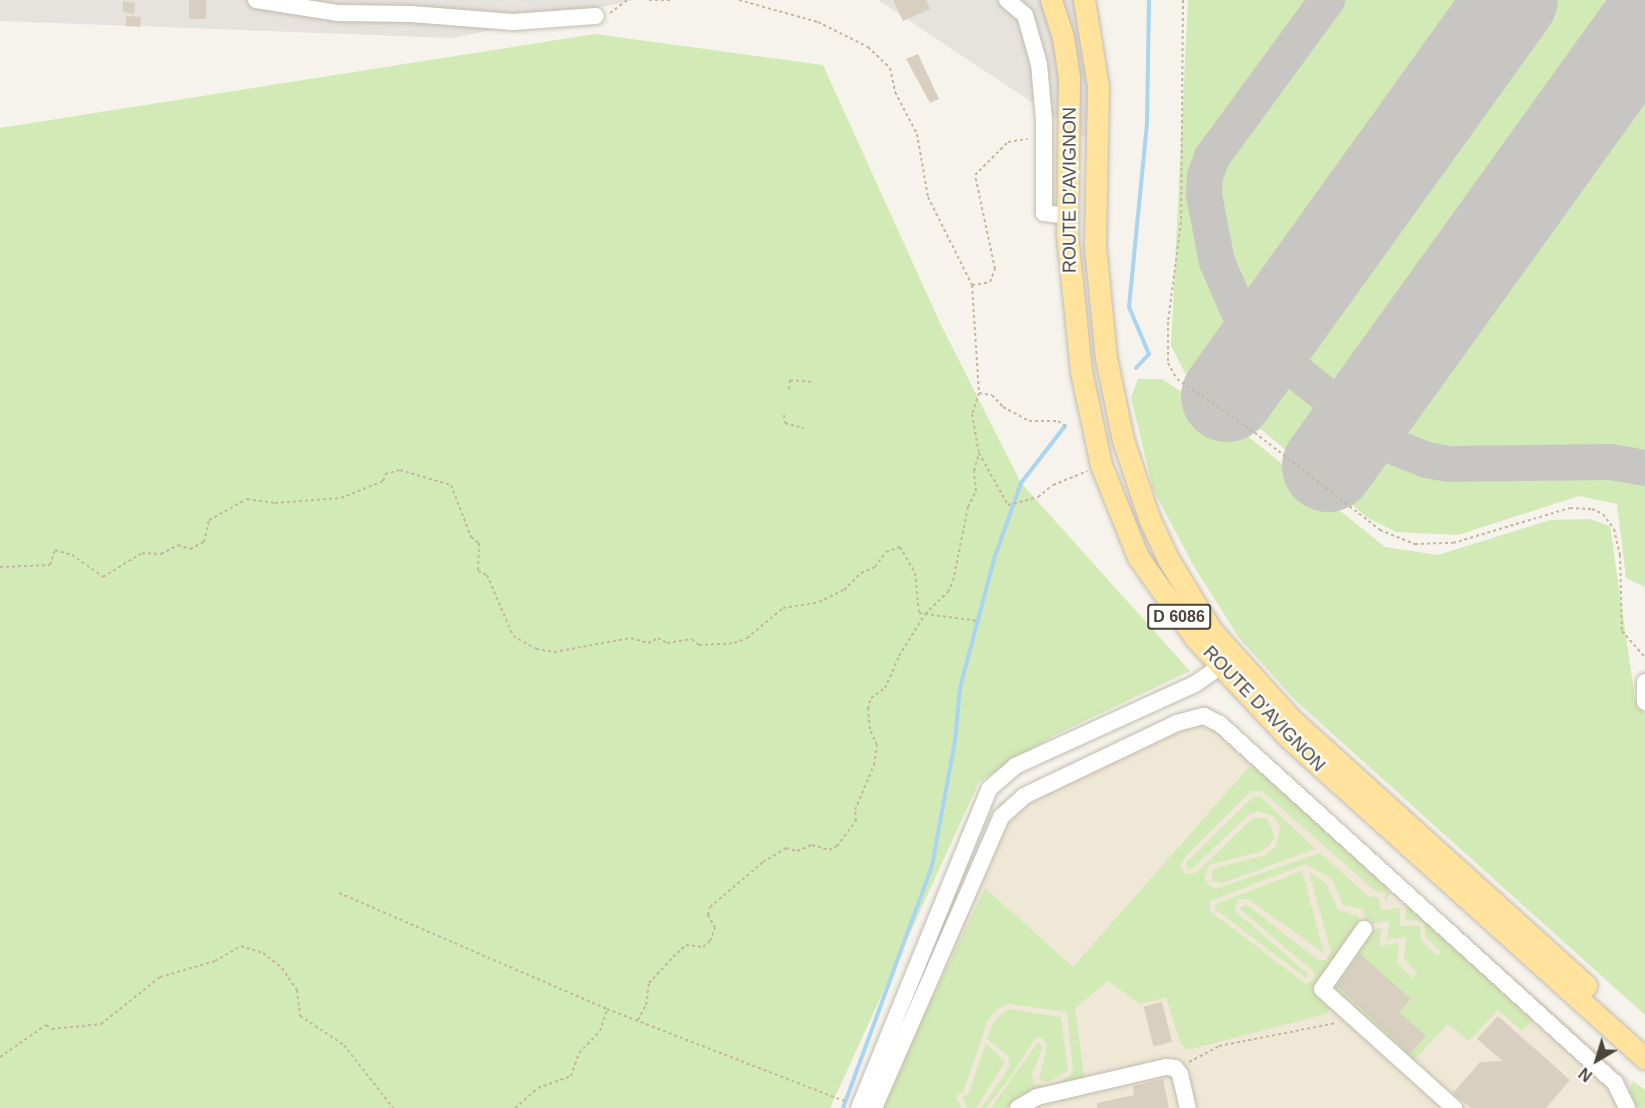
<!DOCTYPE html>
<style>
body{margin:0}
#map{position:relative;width:1645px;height:1108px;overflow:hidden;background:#f6f3ec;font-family:Helvetica,sans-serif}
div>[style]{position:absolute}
.industrial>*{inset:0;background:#e6e2dd}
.education>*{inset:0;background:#efe8d6}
.green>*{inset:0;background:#d2eab5}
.stream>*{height:4px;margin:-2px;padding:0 2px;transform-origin:2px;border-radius:2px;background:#a9d4f2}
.taxiway>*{height:36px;margin:-18px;padding:0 18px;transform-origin:18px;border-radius:18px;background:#c8c6c3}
.runway>*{height:92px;margin:-46px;padding:0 46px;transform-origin:46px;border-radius:46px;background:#c8c6c3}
.building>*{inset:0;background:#d8cfc1;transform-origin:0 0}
.path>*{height:2px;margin-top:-1px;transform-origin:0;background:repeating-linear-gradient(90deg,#c4b79f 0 3px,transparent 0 6px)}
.roads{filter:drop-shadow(0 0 2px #c2bbae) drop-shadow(0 0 2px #c2bbae)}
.minor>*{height:16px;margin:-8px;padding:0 8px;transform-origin:8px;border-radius:8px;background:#fff}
.major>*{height:21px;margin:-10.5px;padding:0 10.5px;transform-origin:10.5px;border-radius:10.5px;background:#ffe39c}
span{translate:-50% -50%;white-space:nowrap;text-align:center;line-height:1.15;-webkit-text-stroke:4.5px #fff;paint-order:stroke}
.shield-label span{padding:2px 4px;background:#fff;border:2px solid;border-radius:4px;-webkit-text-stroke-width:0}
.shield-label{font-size:16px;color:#4b4439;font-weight:700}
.street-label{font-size:18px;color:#4b4439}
.north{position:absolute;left:1567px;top:1030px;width:60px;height:60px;-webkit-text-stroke:4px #fff;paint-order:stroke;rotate:218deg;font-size:16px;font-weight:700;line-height:24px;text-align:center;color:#4b4439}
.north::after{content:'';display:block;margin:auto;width:21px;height:27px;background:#4b4439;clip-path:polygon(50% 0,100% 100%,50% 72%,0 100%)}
</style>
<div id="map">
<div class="industrial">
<i style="clip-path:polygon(0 0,635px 0,453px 38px,0 21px)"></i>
<i style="clip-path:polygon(878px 0,1095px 0,1104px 150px)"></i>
</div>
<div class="education">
<i style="clip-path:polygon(1207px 705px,1645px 1094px,1645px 1108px,871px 1108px,999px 803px)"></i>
</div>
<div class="green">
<i style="clip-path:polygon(1188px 0,1645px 0,1645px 587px,1626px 578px,1617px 504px,1579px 496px,1458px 535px,1396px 532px,1368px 518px,1264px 432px,1185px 373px,1171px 346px)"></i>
<i style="clip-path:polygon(595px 34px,823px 65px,941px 325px,1021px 483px,1190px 671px,1053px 736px,979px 782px,830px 1108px,0 1108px,0 128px)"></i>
<i style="clip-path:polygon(1138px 379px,1162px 379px,1244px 433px,1385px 547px,1438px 555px,1550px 520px,1589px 519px,1610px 526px,1635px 699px,1645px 714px,1645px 1015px,1296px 701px,1239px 638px,1193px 565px,1153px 489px,1131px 397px)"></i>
<i style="clip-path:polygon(1249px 767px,1255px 767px,1382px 880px,1390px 894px,1385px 901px,1385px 893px,1374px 890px,1262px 791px,1251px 791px,1186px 856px,1180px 866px,1185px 874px,1196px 873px,1253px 818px,1267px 818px,1275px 837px,1269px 846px,1262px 851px,1209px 865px,1204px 878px,1210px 886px,1216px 889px,1320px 853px,1368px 896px,1379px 898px,1381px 910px,1400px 908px,1400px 926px,1420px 926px,1421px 941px,1437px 955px,1441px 952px,1426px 937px,1423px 921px,1405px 920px,1407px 904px,1534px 1019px,1522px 1031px,1498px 1010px,1469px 1041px,1448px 1024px,1411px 1063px,1329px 989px,1366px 931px,1382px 928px,1379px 946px,1399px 943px,1397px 963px,1413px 979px,1417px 973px,1404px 959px,1406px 937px,1386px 940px,1390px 921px,1367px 924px,1363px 909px,1343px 905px,1332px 879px,1306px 864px,1210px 901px,1210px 911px,1307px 985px,1314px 979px,1314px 972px,1239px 908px,1247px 905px,1318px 960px,1326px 960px,1331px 951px,1309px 872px,1326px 883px,1338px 910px,1358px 916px,1361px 929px,1316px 981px,1315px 990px,1332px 1005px,1326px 1014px,1187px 1050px,1180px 1042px,1166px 997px,1140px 1004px,1108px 981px,1075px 1008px,1084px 1076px,1080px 1081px,1022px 1096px,1007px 1108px,991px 1108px,1038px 1042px,1043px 1048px,1032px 1074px,1034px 1085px,1057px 1085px,1073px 1072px,1067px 1012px,1009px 1004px,997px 1009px,987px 1022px,963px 1093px,955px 1096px,962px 1108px,880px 1108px,985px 888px,1073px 967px)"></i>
<i style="clip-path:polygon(1260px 796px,1315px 849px,1222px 883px,1212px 881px,1212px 871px,1216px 868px,1266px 855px,1276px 846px,1280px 827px,1273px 816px,1258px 811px,1249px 814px,1192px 869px,1187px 869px,1186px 863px,1252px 798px)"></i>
<i style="clip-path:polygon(1302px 871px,1324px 953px,1248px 899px,1239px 899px,1234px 910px,1308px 974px,1306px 978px,1215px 909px,1216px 904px)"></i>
<i style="clip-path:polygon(1008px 1009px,1061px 1017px,1068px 1071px,1048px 1082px,1039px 1080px,1047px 1045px,1042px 1038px,1035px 1038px,1012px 1075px,986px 1108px,981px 1108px,1010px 1066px,1008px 1056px,987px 1039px,994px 1021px)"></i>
<i style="clip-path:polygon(986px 1043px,1005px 1062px,976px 1108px,967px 1108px,962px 1097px,968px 1095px)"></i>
<i style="clip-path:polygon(1633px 1081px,1645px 1090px,1645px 1108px,1631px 1108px,1629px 1092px)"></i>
</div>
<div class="stream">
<i style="left:1136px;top:368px;width:19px;rotate:-47deg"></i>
<i style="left:1149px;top:354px;width:51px;rotate:-113.1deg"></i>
<i style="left:1129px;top:307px;width:184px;rotate:-84.4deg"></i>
<i style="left:1147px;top:124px;width:124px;rotate:-89.1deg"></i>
<i style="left:843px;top:1108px;width:258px;rotate:-69.8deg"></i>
<i style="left:932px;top:866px;width:127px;rotate:-79.6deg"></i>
<i style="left:955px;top:741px;width:53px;rotate:-84.6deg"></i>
<i style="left:960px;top:688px;width:133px;rotate:-75.2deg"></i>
<i style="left:994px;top:559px;width:81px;rotate:-70.4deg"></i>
<i style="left:1021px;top:483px;width:72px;rotate:-52.3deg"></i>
</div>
<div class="taxiway">
<i style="left:1327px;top:0;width:195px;rotate:126.2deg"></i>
<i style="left:1212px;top:157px;width:20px;rotate:110deg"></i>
<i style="left:1205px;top:176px;width:19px;rotate:93deg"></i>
<i style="left:1204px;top:195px;width:68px;rotate:79deg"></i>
<i style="left:1217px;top:262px;width:55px;rotate:66.3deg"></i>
<i style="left:1239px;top:312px;width:42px;rotate:54.8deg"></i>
<i style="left:1263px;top:346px;width:123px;rotate:38.1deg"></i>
<i style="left:1360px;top:422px;width:44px;rotate:35.8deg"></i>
<i style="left:1396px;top:448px;width:33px;rotate:21deg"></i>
<i style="left:1427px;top:460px;width:23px;rotate:10deg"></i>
<i style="left:1450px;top:464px;width:161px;rotate:-0.7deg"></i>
<i style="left:1611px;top:462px;width:35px;rotate:10deg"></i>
</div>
<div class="runway">
<i style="left:1227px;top:396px;width:488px;rotate:-54.3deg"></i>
<i style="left:1328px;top:466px;width:543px;rotate:-54.29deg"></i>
</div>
<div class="building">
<i style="left:189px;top:0;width:17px;height:19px"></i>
<i style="clip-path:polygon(893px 0,926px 0,930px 9px,903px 21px)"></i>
<i style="clip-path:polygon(123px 1px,135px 3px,134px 14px,123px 12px)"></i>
<i style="left:126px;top:16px;width:15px;height:10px;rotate:4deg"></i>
<i style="clip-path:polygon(918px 54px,939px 99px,930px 103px,906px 59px)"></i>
<i style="clip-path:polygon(1360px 954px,1411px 999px,1399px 1012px,1426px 1036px,1410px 1054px,1337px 986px)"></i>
<i style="left:1162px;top:1002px;width:41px;height:19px;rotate:76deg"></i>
<i style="clip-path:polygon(1498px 1016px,1570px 1080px,1546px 1108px,1471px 1108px,1453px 1093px,1480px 1062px,1503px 1061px,1477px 1039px)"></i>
<i style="clip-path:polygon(1163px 1079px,1169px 1108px,1097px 1108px,1097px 1103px,1134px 1095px,1133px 1086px)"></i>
</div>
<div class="path">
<i style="left:649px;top:0;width:21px"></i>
<i style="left:739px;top:0;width:82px;rotate:15.6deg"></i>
<i style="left:818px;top:22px;width:56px;rotate:26.6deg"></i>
<i style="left:868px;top:47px;width:30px;rotate:44deg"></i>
<i style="left:890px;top:68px;width:25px;rotate:78deg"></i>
<i style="left:895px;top:92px;width:47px;rotate:62.4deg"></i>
<i style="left:917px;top:134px;width:64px;rotate:80.1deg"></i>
<i style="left:928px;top:197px;width:98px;rotate:63.4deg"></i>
<i style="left:972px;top:285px;width:108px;rotate:86.3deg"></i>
<i style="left:979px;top:393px;width:22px;rotate:108deg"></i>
<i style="left:972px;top:414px;width:40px;rotate:80deg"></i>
<i style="left:979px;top:453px;width:60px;rotate:60.9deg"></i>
<i style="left:1008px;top:505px;width:31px;rotate:-15deg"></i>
<i style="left:1038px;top:497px;width:19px;rotate:-39deg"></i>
<i style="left:1053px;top:485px;width:37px;rotate:-22deg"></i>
<i style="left:1183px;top:0;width:222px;rotate:90.5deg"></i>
<i style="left:1181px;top:222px;width:101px;rotate:97.4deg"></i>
<i style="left:1168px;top:322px;width:41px;rotate:90deg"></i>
<i style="left:1168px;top:363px;width:18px;rotate:61deg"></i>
<i style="left:1177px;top:379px;width:88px;rotate:34.4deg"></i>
<i style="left:1250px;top:429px;width:165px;rotate:37.8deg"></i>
<i style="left:1380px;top:530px;width:38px;rotate:22deg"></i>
<i style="left:1415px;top:544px;width:38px;rotate:-2deg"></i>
<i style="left:1453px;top:543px;width:122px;rotate:-16.7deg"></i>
<i style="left:1570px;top:508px;width:22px;rotate:3deg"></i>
<i style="left:1592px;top:509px;width:12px;rotate:24deg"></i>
<i style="left:1603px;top:514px;width:19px;rotate:54deg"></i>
<i style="left:1614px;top:529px;width:27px;rotate:77deg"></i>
<i style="left:1620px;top:555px;width:76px;rotate:88.5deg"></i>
<i style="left:1622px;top:631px;width:35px;rotate:49deg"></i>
<i style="left:610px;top:13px;width:21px;rotate:-37deg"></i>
<i style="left:972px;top:285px;width:18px;rotate:-9deg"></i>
<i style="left:990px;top:282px;width:14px;rotate:-69deg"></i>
<i style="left:995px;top:269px;width:96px;rotate:-102deg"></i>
<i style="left:975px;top:175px;width:47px;rotate:-45deg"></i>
<i style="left:1008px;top:142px;width:20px;rotate:-9deg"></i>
<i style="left:789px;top:389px;width:9px;rotate:-84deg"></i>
<i style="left:790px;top:380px;width:23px;rotate:5deg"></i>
<i style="left:979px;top:393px;width:13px;rotate:9deg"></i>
<i style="left:992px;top:395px;width:16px;rotate:47deg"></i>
<i style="left:1003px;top:407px;width:30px;rotate:28deg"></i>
<i style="left:1029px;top:421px;width:29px"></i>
<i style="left:1058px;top:421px;width:9px;rotate:36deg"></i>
<i style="left:784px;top:415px;width:8px;rotate:83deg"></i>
<i style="left:785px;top:423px;width:19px;rotate:16deg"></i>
<i style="left:0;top:567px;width:50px;rotate:-2.3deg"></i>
<i style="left:50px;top:565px;width:16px;rotate:-72deg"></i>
<i style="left:55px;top:550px;width:18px;rotate:16deg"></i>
<i style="left:72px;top:555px;width:38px;rotate:35deg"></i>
<i style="left:103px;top:577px;width:46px;rotate:-31.6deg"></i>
<i style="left:142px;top:553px;width:19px;rotate:3deg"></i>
<i style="left:161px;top:554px;width:19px;rotate:-28deg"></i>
<i style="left:178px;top:545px;width:13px;rotate:18deg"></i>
<i style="left:190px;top:549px;width:16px;rotate:-27deg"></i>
<i style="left:204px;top:542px;width:23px;rotate:-77deg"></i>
<i style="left:209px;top:520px;width:43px;rotate:-28.9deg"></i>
<i style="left:247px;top:499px;width:28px;rotate:8deg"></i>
<i style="left:275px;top:503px;width:66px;rotate:-4.3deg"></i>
<i style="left:341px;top:498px;width:45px;rotate:-22deg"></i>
<i style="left:383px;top:481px;width:7px;rotate:-74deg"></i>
<i style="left:385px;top:474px;width:16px;rotate:-15deg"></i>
<i style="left:400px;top:470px;width:53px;rotate:16.4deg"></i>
<i style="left:451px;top:485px;width:56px;rotate:69deg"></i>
<i style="left:471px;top:537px;width:10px;rotate:37deg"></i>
<i style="left:479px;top:543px;width:28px;rotate:92deg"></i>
<i style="left:478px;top:571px;width:10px;rotate:24deg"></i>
<i style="left:487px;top:575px;width:66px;rotate:66.9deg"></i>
<i style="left:513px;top:636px;width:26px;rotate:29deg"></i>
<i style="left:536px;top:649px;width:18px;rotate:9deg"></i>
<i style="left:554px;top:652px;width:78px;rotate:-10.3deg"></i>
<i style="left:631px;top:638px;width:18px;rotate:16deg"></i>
<i style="left:648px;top:643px;width:11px;rotate:-27deg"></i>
<i style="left:658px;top:638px;width:10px;rotate:29deg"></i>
<i style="left:667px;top:643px;width:25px;rotate:-9deg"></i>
<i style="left:692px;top:639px;width:9px;rotate:41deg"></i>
<i style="left:699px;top:645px;width:35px;rotate:-3deg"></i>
<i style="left:734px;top:643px;width:14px;rotate:-21deg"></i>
<i style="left:747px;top:638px;width:47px;rotate:-39.8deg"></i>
<i style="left:783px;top:608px;width:36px;rotate:-9deg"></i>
<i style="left:819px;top:602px;width:28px;rotate:-26deg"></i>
<i style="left:844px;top:590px;width:24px;rotate:-45deg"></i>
<i style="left:861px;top:573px;width:15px;rotate:-23deg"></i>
<i style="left:875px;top:567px;width:19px;rotate:-54deg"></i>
<i style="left:886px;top:552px;width:15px;rotate:-20deg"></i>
<i style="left:900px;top:547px;width:30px;rotate:60deg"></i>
<i style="left:915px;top:573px;width:40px;rotate:84.3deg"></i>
<i style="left:919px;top:613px;width:60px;rotate:7.7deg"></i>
<i style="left:339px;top:893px;width:292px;rotate:23.4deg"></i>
<i style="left:607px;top:1009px;width:257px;rotate:21.2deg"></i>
<i style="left:638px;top:1020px;width:17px;rotate:-62deg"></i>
<i style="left:646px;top:1005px;width:22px;rotate:-82deg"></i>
<i style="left:649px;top:983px;width:35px;rotate:-47deg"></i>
<i style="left:673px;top:957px;width:18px;rotate:-43deg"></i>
<i style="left:686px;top:945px;width:17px;rotate:7deg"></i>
<i style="left:703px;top:947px;width:9px;rotate:-41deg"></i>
<i style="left:710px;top:941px;width:14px;rotate:-69deg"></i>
<i style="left:715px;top:928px;width:15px;rotate:-118deg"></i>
<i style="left:708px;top:915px;width:8px;rotate:-76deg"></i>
<i style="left:710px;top:907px;width:70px;rotate:-40.3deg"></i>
<i style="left:763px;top:862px;width:27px;rotate:-31deg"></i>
<i style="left:786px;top:848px;width:11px;rotate:15deg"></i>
<i style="left:797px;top:851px;width:16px;rotate:-22deg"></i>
<i style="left:812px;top:845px;width:18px;rotate:16deg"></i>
<i style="left:829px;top:850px;width:9px;rotate:-27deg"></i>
<i style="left:837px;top:846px;width:31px;rotate:-53deg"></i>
<i style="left:856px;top:821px;width:11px;rotate:-95deg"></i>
<i style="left:855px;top:810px;width:49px;rotate:-67.1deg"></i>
<i style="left:874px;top:765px;width:20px;rotate:-81deg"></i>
<i style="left:877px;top:745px;width:17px;rotate:-114deg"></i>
<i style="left:870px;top:729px;width:20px;rotate:-96deg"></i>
<i style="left:868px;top:709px;width:11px;rotate:-75deg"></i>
<i style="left:871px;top:698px;width:17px;rotate:-36deg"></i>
<i style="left:885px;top:688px;width:35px;rotate:-66deg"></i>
<i style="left:899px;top:656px;width:49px;rotate:-58.2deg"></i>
<i style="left:925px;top:614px;width:32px;rotate:-44deg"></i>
<i style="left:948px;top:592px;width:12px;rotate:-66deg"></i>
<i style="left:953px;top:581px;width:76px;rotate:-78.5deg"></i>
<i style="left:968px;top:507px;width:18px;rotate:-63deg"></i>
<i style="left:976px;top:491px;width:20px;rotate:-96deg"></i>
<i style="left:974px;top:471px;width:19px;rotate:-74deg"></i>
<i style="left:0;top:1057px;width:56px;rotate:-34.8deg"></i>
<i style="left:46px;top:1025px;width:7px;rotate:34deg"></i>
<i style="left:52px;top:1029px;width:49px;rotate:-5.8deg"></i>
<i style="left:101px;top:1024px;width:75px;rotate:-38.5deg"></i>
<i style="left:160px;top:977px;width:57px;rotate:-16.2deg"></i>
<i style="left:215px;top:961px;width:30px;rotate:-30deg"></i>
<i style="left:241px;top:946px;width:23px;rotate:18deg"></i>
<i style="left:263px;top:953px;width:24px;rotate:38deg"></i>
<i style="left:282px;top:968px;width:27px;rotate:56deg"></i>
<i style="left:297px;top:990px;width:26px;rotate:83deg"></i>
<i style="left:300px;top:1016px;width:53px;rotate:33.4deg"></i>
<i style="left:344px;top:1045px;width:80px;rotate:52.1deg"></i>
<i style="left:1189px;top:1062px;width:34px;rotate:-28deg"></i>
<i style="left:1219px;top:1046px;width:119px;rotate:-11.1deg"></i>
<i style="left:515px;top:1108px;width:30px;rotate:-41deg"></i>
<i style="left:538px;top:1088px;width:35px;rotate:-20deg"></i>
<i style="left:571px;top:1076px;width:24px;rotate:-71deg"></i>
<i style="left:579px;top:1053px;width:30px;rotate:-46deg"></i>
<i style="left:600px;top:1031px;width:23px;rotate:-72deg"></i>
</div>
<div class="roads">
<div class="minor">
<i style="left:256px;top:0;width:82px;rotate:9.1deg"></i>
<i style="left:337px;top:13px;width:74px;rotate:0.8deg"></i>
<i style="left:411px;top:14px;width:102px;rotate:4.5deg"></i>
<i style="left:513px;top:22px;width:83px;rotate:-4.1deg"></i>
<i style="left:1007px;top:0;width:23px;rotate:40deg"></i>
<i style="left:1025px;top:15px;width:51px;rotate:74.1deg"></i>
<i style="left:1039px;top:64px;width:56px;rotate:84.9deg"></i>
<i style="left:1044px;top:120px;width:93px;rotate:90deg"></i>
<i style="left:1044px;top:213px;width:24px;rotate:7deg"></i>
<i style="left:1645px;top:682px;width:20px;rotate:90deg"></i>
<i style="left:1364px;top:929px;width:73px;rotate:125deg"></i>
<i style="left:1322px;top:989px;width:178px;rotate:42deg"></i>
<i style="left:859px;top:1108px;width:344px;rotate:-67.8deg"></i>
<i style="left:989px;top:789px;width:35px;rotate:-41deg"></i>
<i style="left:1015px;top:766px;width:198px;rotate:-24.5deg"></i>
<i style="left:1195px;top:684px;width:29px;rotate:-35deg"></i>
<i style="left:874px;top:1108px;width:318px;rotate:-66.4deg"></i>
<i style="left:1001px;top:817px;width:31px;rotate:-42deg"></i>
<i style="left:1024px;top:796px;width:170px;rotate:-25.5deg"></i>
<i style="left:1177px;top:723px;width:28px;rotate:-15deg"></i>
<i style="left:1204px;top:716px;width:18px;rotate:27deg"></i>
<i style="left:1220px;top:724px;width:534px;rotate:42.27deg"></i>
<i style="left:1615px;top:1083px;width:28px;rotate:64deg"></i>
<i style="left:1018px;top:1108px;width:22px;rotate:-30deg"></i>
<i style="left:1037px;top:1097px;width:132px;rotate:-13.1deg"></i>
<i style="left:1166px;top:1067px;width:9px;rotate:6deg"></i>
<i style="left:1175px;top:1068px;width:8px;rotate:50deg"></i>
<i style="left:1180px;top:1074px;width:35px;rotate:77deg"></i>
</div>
<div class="major">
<i style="left:1051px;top:0;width:39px;rotate:72deg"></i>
<i style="left:1063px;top:37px;width:41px;rotate:81.7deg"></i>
<i style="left:1069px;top:78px;width:157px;rotate:90.7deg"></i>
<i style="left:1067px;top:235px;width:137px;rotate:84.1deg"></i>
<i style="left:1081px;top:371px;width:96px;rotate:78deg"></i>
<i style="left:1101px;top:465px;width:99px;rotate:68.1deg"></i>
<i style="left:1138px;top:557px;width:100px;rotate:54.7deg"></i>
<i style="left:1196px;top:639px;width:136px;rotate:46.8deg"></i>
<i style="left:1289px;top:738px;width:479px;rotate:42deg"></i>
<i style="left:1084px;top:0;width:87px;rotate:80.8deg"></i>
<i style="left:1098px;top:86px;width:160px;rotate:91.1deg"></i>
<i style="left:1095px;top:246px;width:113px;rotate:84.4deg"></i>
<i style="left:1106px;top:358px;width:84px;rotate:78.3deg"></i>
<i style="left:1123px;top:440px;width:82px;rotate:71.6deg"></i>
<i style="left:1149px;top:518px;width:45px;rotate:65.1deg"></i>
<i style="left:1168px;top:559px;width:83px;rotate:58.8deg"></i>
<i style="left:1211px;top:630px;width:120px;rotate:48deg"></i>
<i style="left:1291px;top:719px;width:398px;rotate:42.1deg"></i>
</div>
</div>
<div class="shield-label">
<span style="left:1179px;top:617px">D 6086</span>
</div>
<div class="street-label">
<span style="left:1070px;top:190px;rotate:-90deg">ROUTE D'AVIGNON</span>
<span style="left:1264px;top:709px;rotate:46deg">ROUTE D'AVIGNON</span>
</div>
<div class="north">N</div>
</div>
